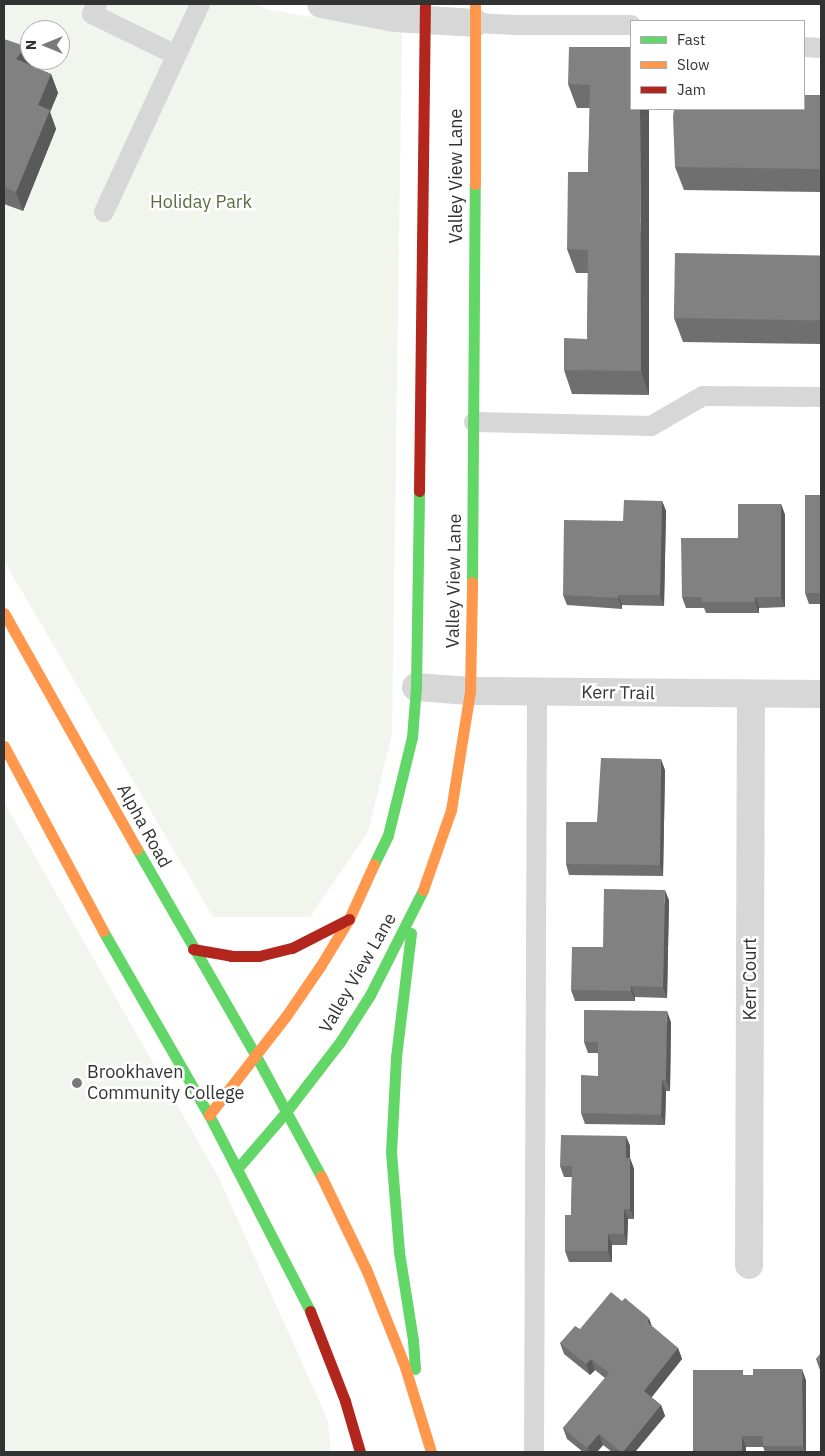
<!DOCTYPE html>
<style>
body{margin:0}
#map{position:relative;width:825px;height:1456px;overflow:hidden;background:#fff;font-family:"IBM Plex Sans",sans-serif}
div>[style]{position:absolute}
.green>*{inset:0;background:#f1f5ed}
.lane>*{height:20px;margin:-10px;padding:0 10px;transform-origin:10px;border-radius:10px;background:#d7d7d7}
.street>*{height:28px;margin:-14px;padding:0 14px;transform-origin:14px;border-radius:14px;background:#d7d7d7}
.fast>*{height:11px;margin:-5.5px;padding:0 5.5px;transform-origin:5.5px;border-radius:5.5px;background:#63d668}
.slow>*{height:11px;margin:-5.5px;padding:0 5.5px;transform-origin:5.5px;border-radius:5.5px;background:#ff974d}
.jam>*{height:11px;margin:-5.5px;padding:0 5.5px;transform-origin:5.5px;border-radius:5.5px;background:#b3261e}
.wall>*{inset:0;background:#6f6f6f}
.shaded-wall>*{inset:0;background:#5a5a5a}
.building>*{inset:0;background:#818181;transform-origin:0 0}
.dots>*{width:14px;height:14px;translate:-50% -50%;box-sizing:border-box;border:2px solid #fff;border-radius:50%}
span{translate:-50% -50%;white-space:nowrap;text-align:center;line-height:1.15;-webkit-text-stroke:5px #fff;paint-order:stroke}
.street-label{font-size:18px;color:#333}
.park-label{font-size:18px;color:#56703f}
.poi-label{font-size:18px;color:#333}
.left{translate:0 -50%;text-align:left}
.frame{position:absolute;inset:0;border:5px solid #333;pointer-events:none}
.legend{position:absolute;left:630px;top:20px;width:175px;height:90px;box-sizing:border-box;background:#fff;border:1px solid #adadad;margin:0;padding:6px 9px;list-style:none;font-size:15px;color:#333}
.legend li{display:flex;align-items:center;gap:10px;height:25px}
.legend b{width:25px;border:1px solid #adadad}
.north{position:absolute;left:20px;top:20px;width:50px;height:50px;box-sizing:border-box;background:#fff;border:1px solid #adadad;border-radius:50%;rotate:270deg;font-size:14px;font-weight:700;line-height:20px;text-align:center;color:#333}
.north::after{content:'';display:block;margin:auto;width:18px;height:22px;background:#7a7a7a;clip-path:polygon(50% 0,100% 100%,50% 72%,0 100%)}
</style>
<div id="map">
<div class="green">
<i style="clip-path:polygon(evenodd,4px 4px,256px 4px,269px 10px,402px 32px,392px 735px,368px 832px,310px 917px,213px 917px,4px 561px,4px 4px,30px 30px,60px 30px,60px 60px,30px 60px,30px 30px)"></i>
<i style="clip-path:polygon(4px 802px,220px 1180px,328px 1421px,331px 1452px,4px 1452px)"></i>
</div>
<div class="lane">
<i style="left:97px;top:4px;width:11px;rotate:117deg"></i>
<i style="left:92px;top:14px;width:93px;rotate:26deg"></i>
<i style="left:475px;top:23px;width:41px;rotate:2.8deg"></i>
<i style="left:516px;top:25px;width:115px"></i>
<i style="left:804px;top:47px;width:17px;rotate:3deg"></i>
<i style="left:104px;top:212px;width:229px;rotate:-65.2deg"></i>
<i style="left:474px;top:422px;width:177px;rotate:1.3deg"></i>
<i style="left:651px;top:426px;width:60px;rotate:-30deg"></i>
<i style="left:703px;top:396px;width:118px;rotate:0.5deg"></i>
<i style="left:534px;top:1452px;width:760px;rotate:-89.77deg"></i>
</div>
<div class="street">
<i style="left:321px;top:4px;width:75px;rotate:10.7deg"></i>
<i style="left:395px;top:18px;width:80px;rotate:3.6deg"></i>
<i style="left:416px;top:687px;width:54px;rotate:4.2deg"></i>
<i style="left:470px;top:691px;width:351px;rotate:0.5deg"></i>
<i style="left:749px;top:1265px;width:571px;rotate:-89.8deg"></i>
</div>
<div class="fast">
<i style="left:472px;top:582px;width:398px;rotate:-89.6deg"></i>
<i style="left:137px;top:849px;width:237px;rotate:60.1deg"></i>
<i style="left:255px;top:1054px;width:139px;rotate:61.6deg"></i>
<i style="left:374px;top:864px;width:32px;rotate:-64deg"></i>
<i style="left:388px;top:835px;width:101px;rotate:-76.2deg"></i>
<i style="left:412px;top:737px;width:50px;rotate:-85.4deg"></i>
<i style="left:416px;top:687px;width:196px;rotate:-89.1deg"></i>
<i style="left:103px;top:931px;width:212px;rotate:60.1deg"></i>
<i style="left:209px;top:1115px;width:220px;rotate:62.7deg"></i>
<i style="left:411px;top:933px;width:125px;rotate:96.9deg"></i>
<i style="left:396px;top:1057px;width:95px;rotate:93deg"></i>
<i style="left:391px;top:1152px;width:100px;rotate:85.4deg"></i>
<i style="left:399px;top:1252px;width:89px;rotate:81deg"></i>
<i style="left:413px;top:1340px;width:29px;rotate:86deg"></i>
<i style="left:237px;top:1169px;width:75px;rotate:-49.3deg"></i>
<i style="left:286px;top:1112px;width:88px;rotate:-52.4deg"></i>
<i style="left:340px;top:1042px;width:56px;rotate:-57.4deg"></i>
<i style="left:370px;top:995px;width:118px;rotate:-63.2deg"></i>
</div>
<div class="slow">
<i style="left:475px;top:184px;width:180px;rotate:-90deg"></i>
<i style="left:4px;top:613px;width:271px;rotate:60.6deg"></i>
<i style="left:4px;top:746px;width:210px;rotate:61.8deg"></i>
<i style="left:423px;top:890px;width:85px;rotate:-70.7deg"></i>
<i style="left:451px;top:810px;width:121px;rotate:-80.9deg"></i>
<i style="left:470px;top:691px;width:109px;rotate:-88.9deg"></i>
<i style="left:209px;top:1115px;width:125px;rotate:-52.1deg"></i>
<i style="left:286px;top:1016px;width:62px;rotate:-55.5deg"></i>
<i style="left:321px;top:965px;width:54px;rotate:-58.7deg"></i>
<i style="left:349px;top:919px;width:60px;rotate:-65.6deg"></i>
<i style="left:321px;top:1176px;width:103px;rotate:64.2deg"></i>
<i style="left:366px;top:1269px;width:102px;rotate:68.2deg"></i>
<i style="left:404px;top:1364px;width:92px;rotate:72.9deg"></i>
</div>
<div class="jam">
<i style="left:419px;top:491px;width:487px;rotate:-89.3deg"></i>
<i style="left:193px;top:949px;width:39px;rotate:10deg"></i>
<i style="left:231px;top:956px;width:28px"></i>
<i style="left:259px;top:956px;width:34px;rotate:-14deg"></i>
<i style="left:292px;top:948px;width:64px;rotate:-27deg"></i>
<i style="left:310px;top:1311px;width:97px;rotate:68.7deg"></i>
<i style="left:345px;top:1401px;width:53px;rotate:73.6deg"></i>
</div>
<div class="wall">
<i style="clip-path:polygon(4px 39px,32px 65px,31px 66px,51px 74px,58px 93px,50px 112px,56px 129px,23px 211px,4px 204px)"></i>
<i style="clip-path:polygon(631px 47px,649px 395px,572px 394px,564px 370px,587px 339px,588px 273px,576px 273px,567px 249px,588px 172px,590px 108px,577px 108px,568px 84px)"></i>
<i style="clip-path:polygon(821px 95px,821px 192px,684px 190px,675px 167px)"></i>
<i style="clip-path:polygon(821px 256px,821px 344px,683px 342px,674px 318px)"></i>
<i style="clip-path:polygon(821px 495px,821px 604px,809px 604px,805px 593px)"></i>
<i style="clip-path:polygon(662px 501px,666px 511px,664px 606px,622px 605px,622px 609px,567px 605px,563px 595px,623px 521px)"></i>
<i style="clip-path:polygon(781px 504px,785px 515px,785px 607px,759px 608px,759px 613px,706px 613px,704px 608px,686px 608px,682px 597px,738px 538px)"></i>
<i style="clip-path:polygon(665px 770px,663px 876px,569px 875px,566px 864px,597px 822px)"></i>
<i style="clip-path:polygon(669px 900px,667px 998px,635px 997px,635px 1001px,575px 1001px,571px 990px,603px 947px)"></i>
<i style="clip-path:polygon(671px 1022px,670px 1091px,666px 1091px,665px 1125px,585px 1124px,581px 1113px,598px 1076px,598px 1053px,588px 1053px,584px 1042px)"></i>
<i style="clip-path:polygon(626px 1136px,630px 1146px,630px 1158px,634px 1169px,634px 1219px,628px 1219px,627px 1245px,612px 1245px,612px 1262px,569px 1262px,565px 1251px,571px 1215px,572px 1177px,564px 1177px,560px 1166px)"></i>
<i style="clip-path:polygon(653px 1327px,678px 1348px,682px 1359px,651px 1397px,661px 1405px,665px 1416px,635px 1452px,612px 1452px,603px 1445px,597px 1452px,583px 1452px,567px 1439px,563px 1428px,605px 1378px,595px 1370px,590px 1375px,564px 1354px,560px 1343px,580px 1329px)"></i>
<i style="clip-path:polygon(821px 1353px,821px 1371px,820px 1370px,816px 1359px)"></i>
<i style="clip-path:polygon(745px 1375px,806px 1380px,806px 1452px,765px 1452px,763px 1447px,746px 1447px,746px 1452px,693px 1452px)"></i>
</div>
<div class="shaded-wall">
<i style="clip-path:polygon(25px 46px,32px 65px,23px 78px,16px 59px)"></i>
<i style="clip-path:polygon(51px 74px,58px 93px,50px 112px,56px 129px,23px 211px,16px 192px,38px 105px)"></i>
<i style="clip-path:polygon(640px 109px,649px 109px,649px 395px,641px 371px)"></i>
<i style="clip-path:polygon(662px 501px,666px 511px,664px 606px,660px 595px)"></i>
<i style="clip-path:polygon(781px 504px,785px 515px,785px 607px,781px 597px)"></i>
<i style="clip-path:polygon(618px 595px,622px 605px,622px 609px,618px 598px)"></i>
<i style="clip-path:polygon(755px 597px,759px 608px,759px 613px,755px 602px)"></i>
<i style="clip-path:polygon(661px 759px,665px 770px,663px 876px,660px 865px)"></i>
<i style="clip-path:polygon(665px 890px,669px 900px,667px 998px,663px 987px)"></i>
<i style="clip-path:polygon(631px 986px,635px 997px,635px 1001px,631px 991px)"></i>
<i style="clip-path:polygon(667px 1011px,671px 1022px,670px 1091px,666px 1080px)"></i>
<i style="clip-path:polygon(662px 1080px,666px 1091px,665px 1125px,661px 1115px)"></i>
<i style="clip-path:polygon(626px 1136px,630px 1146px,630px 1169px,626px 1158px)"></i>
<i style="clip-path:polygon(630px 1158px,634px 1169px,634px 1219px,630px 1209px)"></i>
<i style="clip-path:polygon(624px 1209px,628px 1219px,627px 1245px,624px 1234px)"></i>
<i style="clip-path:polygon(608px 1234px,612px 1245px,612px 1262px,608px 1251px)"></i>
<i style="clip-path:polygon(649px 1318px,653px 1329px,647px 1322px)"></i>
<i style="clip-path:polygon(678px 1348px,682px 1359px,648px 1402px,644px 1391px)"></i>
<i style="clip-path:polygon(591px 1359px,595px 1370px,590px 1375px,586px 1364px)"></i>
<i style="clip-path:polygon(802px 1369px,806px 1380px,806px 1452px,805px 1452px,803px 1446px)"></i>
<i style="clip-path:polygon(661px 1405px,665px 1416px,635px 1452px,623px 1452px)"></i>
<i style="clip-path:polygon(599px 1434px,603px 1445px,597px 1452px,589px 1452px,587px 1448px)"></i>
<i style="clip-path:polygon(742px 1436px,746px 1447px,746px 1452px,742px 1452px)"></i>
</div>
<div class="building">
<i style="clip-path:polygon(4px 39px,25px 46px,16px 59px,51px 74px,38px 105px,50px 110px,16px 192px,4px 187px)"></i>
<i style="clip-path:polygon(569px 47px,631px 47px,631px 109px,640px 109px,641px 371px,564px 370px,564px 338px,587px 339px,588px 250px,567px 249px,568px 172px,588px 172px,590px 85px,568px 84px)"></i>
<i style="clip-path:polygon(804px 95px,821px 95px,821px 169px,675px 167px,673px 117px,674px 109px,804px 109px)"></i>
<i style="left:675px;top:253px;width:146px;height:65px;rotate:1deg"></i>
<i style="clip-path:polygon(805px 495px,821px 495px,821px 600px,821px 593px,805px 593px)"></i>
<i style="clip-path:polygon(624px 500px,662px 501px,660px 595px,618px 595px,618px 598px,563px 595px,564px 520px,623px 521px)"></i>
<i style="clip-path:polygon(738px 504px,781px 504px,781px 597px,755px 597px,755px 602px,702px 602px,702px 597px,682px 597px,681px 538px,738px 538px)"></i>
<i style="clip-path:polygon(601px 758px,661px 759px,660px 865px,566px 864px,566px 822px,597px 822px)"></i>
<i style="clip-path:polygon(604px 889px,665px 890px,663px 987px,631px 986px,631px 991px,571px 990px,572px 947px,603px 947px)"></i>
<i style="clip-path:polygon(584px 1010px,667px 1011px,666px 1080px,662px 1080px,661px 1115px,581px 1113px,581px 1075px,598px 1076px,598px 1042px,584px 1042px)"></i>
<i style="clip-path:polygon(561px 1135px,626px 1136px,626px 1158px,630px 1158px,630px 1209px,624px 1209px,624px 1234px,608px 1234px,608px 1251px,565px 1251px,565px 1215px,571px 1215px,572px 1166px,560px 1166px)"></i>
<i style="clip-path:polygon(611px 1292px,622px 1301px,625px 1298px,649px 1318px,647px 1322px,678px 1348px,644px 1391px,661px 1405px,623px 1452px,621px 1452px,599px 1434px,587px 1448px,563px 1428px,609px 1373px,591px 1359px,586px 1364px,560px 1343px,575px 1326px,580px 1329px)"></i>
<i style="clip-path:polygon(821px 1353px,821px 1364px,816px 1359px)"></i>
<i style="clip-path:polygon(753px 1369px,802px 1369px,803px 1446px,763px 1446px,763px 1436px,742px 1436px,742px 1452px,693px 1452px,693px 1370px,743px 1370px,743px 1375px,753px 1375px)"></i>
</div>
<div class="dots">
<i style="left:77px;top:1083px;background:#7a7a7a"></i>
</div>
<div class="street-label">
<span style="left:456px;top:176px;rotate:-90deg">Valley View Lane</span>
<span style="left:454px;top:581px;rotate:-89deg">Valley View Lane</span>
<span style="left:618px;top:693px;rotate:1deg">Kerr Trail</span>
<span style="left:144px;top:826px;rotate:61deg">Alpha Road</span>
<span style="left:358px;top:973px;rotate:-60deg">Valley View Lane</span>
<span style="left:750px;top:979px;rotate:-90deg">Kerr Court</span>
</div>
<div class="park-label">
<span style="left:201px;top:202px">Holiday Park</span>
</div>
<div class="poi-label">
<span class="left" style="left:87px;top:1083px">Brookhaven<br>Community College</span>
</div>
<div class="frame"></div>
<ul class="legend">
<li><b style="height:6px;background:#63d668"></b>Fast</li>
<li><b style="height:6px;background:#ff974d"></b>Slow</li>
<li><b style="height:6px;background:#b3261e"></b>Jam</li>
</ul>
<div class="north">N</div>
</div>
